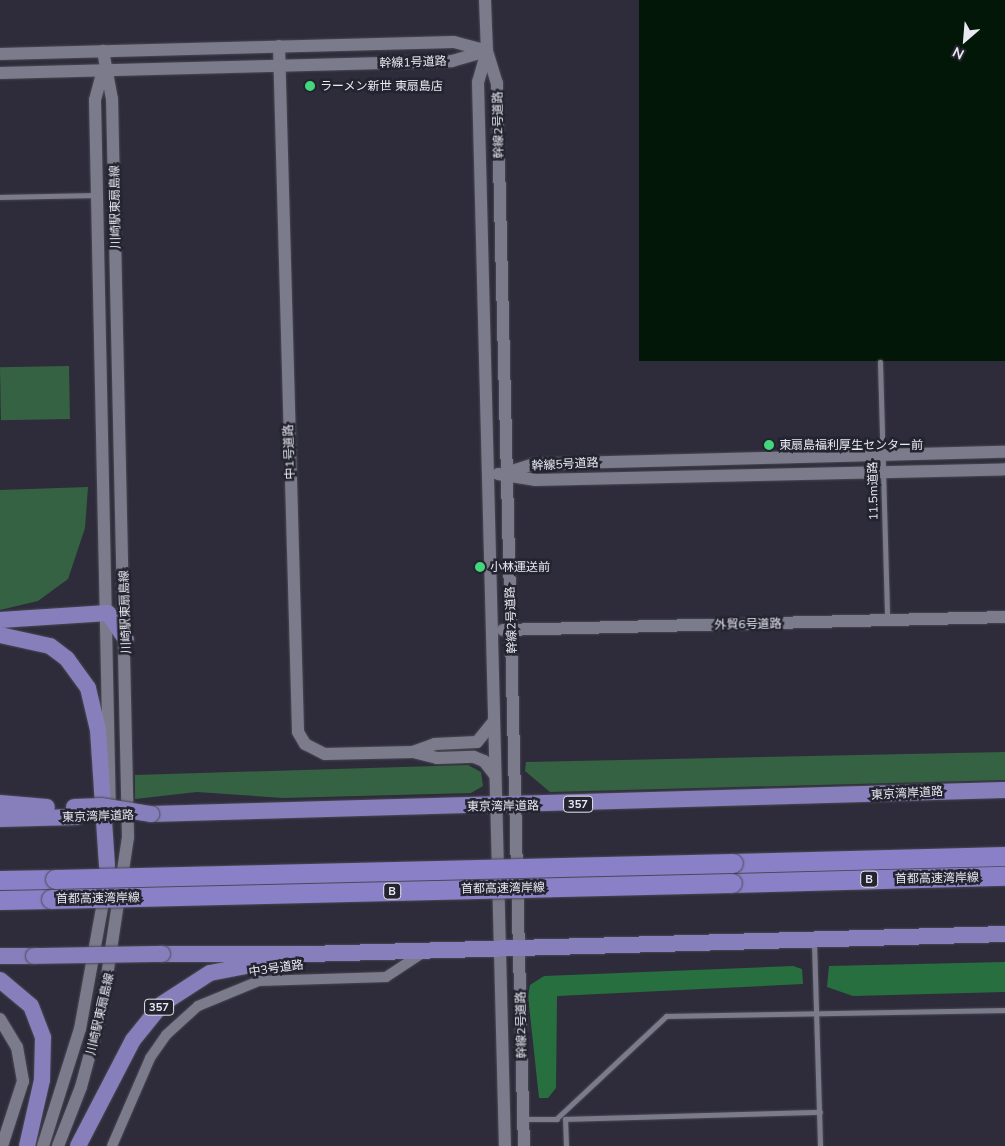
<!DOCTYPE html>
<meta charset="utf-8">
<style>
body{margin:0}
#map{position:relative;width:1005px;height:1146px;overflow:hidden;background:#2e2c3a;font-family:Mulish,"Noto Sans JP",sans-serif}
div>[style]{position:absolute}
.green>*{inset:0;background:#356242;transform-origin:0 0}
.forest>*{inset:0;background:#286f40}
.water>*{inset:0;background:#031709;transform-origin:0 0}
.roads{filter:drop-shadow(0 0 1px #494853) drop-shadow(0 0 1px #494853)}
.service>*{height:5px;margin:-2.5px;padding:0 2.5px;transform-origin:2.5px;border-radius:2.5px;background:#7c7b8b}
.minor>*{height:10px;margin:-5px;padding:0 5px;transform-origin:5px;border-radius:5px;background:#7c7b8b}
.tertiary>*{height:12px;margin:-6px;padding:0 6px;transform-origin:6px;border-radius:6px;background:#7c7b8b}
.trunk>*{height:16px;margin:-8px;padding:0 8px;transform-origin:8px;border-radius:8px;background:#877fbc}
.motorway>*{height:19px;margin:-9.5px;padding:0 9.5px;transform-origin:9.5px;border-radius:9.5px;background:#8a80c8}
.bridges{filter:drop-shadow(0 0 1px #494853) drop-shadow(0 0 1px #494853)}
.trunk-bridge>*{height:16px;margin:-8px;padding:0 8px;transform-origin:8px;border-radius:8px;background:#877fbc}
.motorway-bridge>*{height:19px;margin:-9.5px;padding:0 9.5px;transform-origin:9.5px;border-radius:9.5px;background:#8a80c8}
.dots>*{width:14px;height:14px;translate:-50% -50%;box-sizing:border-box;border:2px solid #242330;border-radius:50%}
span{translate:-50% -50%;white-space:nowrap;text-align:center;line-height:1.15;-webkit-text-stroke:5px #242330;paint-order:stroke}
.shield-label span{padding:1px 4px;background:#242330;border:1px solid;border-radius:4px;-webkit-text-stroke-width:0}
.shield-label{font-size:11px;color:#e9e9f2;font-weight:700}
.street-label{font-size:12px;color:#e9e9f2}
.poi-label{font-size:12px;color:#e9e9f2}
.left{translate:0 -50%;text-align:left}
.north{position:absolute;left:940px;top:15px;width:50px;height:50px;-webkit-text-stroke:4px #242330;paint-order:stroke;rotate:207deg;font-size:14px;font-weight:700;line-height:20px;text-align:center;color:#e9e9f2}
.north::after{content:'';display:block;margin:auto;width:18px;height:22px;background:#e9e9f2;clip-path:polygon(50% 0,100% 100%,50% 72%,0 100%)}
</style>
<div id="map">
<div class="green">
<i style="left:69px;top:366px;width:53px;height:69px;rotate:89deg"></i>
<i style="clip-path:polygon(88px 487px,85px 528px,68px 579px,38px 601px,0 610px,0 490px)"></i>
<i style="clip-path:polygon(1005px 752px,1005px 780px,550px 792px,525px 771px,526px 762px)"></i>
<i style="clip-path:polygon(468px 765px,481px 772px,483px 786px,471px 793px,283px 798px,197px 792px,135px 799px,135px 775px)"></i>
</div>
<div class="forest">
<i style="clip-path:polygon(1005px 962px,1005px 992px,853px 996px,827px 987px,829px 966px)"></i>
<i style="clip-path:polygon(793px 966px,802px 969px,803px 984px,557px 996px,556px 1088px,548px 1098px,539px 1098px,528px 996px,530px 985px,544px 976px)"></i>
</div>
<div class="water">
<i style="left:639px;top:0;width:366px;height:361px"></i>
</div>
<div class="roads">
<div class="service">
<i style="left:0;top:197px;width:95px;rotate:-1.2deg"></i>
<i style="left:880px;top:362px;width:258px;rotate:88.4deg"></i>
<i style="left:814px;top:942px;width:204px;rotate:88.3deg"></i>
<i style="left:523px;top:1119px;width:34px"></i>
<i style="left:556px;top:1119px;width:151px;rotate:-43.1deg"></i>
<i style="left:666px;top:1016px;width:339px;rotate:-1deg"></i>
<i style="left:566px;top:1146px;width:27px;rotate:-92deg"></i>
<i style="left:565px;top:1119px;width:255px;rotate:-1.6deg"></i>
</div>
<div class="minor">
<i style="left:112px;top:1146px;width:96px;rotate:-66.6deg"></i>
<i style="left:150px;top:1058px;width:28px;rotate:-55deg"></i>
<i style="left:166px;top:1035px;width:43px;rotate:-42.2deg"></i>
<i style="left:198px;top:1006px;width:66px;rotate:-22.3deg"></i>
<i style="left:259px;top:981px;width:127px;rotate:-1.8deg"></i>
<i style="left:386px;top:977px;width:49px;rotate:-33.4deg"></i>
</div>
<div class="tertiary">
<i style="left:485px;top:0;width:51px;rotate:87.8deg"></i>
<i style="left:487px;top:51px;width:34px;rotate:73deg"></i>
<i style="left:497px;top:83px;width:1063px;rotate:88.55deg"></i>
<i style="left:279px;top:46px;width:686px;rotate:88.41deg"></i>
<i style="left:298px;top:732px;width:14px;rotate:60deg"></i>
<i style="left:305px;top:744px;width:22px;rotate:27deg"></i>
<i style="left:325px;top:754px;width:88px;rotate:-1.3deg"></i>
<i style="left:413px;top:752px;width:25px;rotate:14deg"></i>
<i style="left:437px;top:758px;width:37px;rotate:-2deg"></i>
<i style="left:474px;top:757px;width:11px;rotate:22deg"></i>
<i style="left:484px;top:761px;width:18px;rotate:52deg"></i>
<i style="left:487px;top:51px;width:32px;rotate:106deg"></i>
<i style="left:478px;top:82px;width:1064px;rotate:88.55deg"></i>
<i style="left:0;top:54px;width:454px;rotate:-1.5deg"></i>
<i style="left:454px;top:42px;width:34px;rotate:15deg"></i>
<i style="left:103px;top:70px;width:31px;rotate:105deg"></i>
<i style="left:95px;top:100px;width:714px;rotate:88.8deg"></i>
<i style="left:0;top:73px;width:452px;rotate:-1.5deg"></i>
<i style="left:452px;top:61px;width:36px;rotate:-16deg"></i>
<i style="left:506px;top:473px;width:28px;rotate:-18deg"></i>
<i style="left:533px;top:464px;width:472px;rotate:-1.5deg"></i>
<i style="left:498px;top:474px;width:37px;rotate:9deg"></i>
<i style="left:535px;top:480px;width:470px;rotate:-1.3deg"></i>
<i style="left:503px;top:630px;width:502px;rotate:-1.48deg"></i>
<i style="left:413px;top:752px;width:23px;rotate:-20deg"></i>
<i style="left:435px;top:744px;width:42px;rotate:-2.7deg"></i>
<i style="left:477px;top:742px;width:26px;rotate:-51deg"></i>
<i style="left:0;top:1019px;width:33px;rotate:59deg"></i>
<i style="left:17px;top:1047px;width:35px;rotate:80deg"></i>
<i style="left:23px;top:1081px;width:68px;rotate:107.9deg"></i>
<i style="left:43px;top:1146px;width:123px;rotate:-72.5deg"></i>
<i style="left:80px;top:1029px;width:139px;rotate:-79.7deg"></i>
<i style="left:58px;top:1146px;width:63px;rotate:-68.7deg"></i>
<i style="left:81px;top:1087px;width:81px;rotate:-74.9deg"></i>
<i style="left:102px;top:1009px;width:174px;rotate:-81.4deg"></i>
<i style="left:128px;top:837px;width:738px;rotate:-91.24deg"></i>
<i style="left:112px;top:99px;width:49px;rotate:-100.6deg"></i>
</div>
<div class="trunk">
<i style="left:0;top:620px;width:108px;rotate:-3.7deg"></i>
<i style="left:108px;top:613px;width:32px;rotate:56deg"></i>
<i style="left:0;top:635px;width:51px;rotate:12.4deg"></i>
<i style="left:50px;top:646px;width:21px;rotate:37deg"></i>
<i style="left:67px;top:659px;width:36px;rotate:54deg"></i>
<i style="left:88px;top:688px;width:43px;rotate:76.6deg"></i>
<i style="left:98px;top:730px;width:136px;rotate:86.2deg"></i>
<i style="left:0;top:803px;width:47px;rotate:4.9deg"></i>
<i style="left:151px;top:814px;width:854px;rotate:-1.61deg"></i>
<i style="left:0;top:819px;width:77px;rotate:-1.5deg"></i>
<i style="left:162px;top:954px;width:146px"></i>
<i style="left:308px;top:954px;width:697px;rotate:-1.64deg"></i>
<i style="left:0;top:956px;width:34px"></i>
<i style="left:0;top:980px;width:40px;rotate:40deg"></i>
<i style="left:31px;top:1006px;width:34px;rotate:69deg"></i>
<i style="left:43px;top:1038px;width:42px;rotate:91.4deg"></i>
<i style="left:42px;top:1080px;width:68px;rotate:102.8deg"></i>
<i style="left:78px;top:1146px;width:119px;rotate:-62.6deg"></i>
<i style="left:133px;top:1040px;width:46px;rotate:-51.1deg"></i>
<i style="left:162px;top:1004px;width:57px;rotate:-32.9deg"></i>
<i style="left:210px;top:973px;width:57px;rotate:-11.1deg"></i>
</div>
<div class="motorway">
<i style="left:733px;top:863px;width:272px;rotate:-1.5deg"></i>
<i style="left:0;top:880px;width:55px;rotate:-1deg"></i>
<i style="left:732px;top:883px;width:273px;rotate:-1.5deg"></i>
<i style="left:0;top:900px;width:51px;rotate:-1.1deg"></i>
</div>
</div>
<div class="bridges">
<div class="trunk-bridge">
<i style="left:74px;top:807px;width:27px;rotate:-2deg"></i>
<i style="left:101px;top:806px;width:51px;rotate:9.1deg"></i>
<i style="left:34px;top:956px;width:128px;rotate:-0.9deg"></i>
</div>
<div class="motorway-bridge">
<i style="left:55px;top:879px;width:678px;rotate:-1.35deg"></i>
<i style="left:51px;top:899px;width:681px;rotate:-1.35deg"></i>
</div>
</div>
<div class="dots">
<i style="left:310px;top:86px;background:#43d77b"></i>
<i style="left:769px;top:445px;background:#43d77b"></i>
<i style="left:480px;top:567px;background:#43d77b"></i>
</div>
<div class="shield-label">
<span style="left:578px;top:804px">357</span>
<span style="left:869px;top:879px">B</span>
<span style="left:392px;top:891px">B</span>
<span style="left:159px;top:1007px">357</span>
</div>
<div class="street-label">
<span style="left:413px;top:62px;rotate:-2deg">幹線1号道路</span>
<span style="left:498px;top:125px;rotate:-91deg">幹線2号道路</span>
<span style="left:115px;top:207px;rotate:-91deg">川崎駅東扇島線</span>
<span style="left:289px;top:452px;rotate:-92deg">中1号道路</span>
<span style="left:565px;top:464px;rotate:-3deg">幹線5号道路</span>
<span style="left:873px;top:491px;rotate:-91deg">11.5m道路</span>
<span style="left:125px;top:612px;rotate:-92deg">川崎駅東扇島線</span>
<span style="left:511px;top:620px;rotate:-92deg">幹線2号道路</span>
<span style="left:748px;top:624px;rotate:-1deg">外貿6号道路</span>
<span style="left:907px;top:793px;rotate:-3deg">東京湾岸道路</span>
<span style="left:503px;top:806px;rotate:-1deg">東京湾岸道路</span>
<span style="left:98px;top:816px;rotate:-2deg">東京湾岸道路</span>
<span style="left:937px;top:878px;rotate:-1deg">首都高速湾岸線</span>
<span style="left:503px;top:888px;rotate:-1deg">首都高速湾岸線</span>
<span style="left:98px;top:898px;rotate:-1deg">首都高速湾岸線</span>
<span style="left:276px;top:968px;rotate:-8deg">中3号道路</span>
<span style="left:100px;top:1014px;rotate:-77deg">川崎駅東扇島線</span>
<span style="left:521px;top:1025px;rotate:-91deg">幹線2号道路</span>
</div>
<div class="poi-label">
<span class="left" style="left:320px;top:86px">ラーメン新世 東扇島店</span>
<span class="left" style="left:779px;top:445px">東扇島福利厚生センター前</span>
<span class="left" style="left:490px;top:567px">小林運送前</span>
</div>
<div class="north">N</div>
</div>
